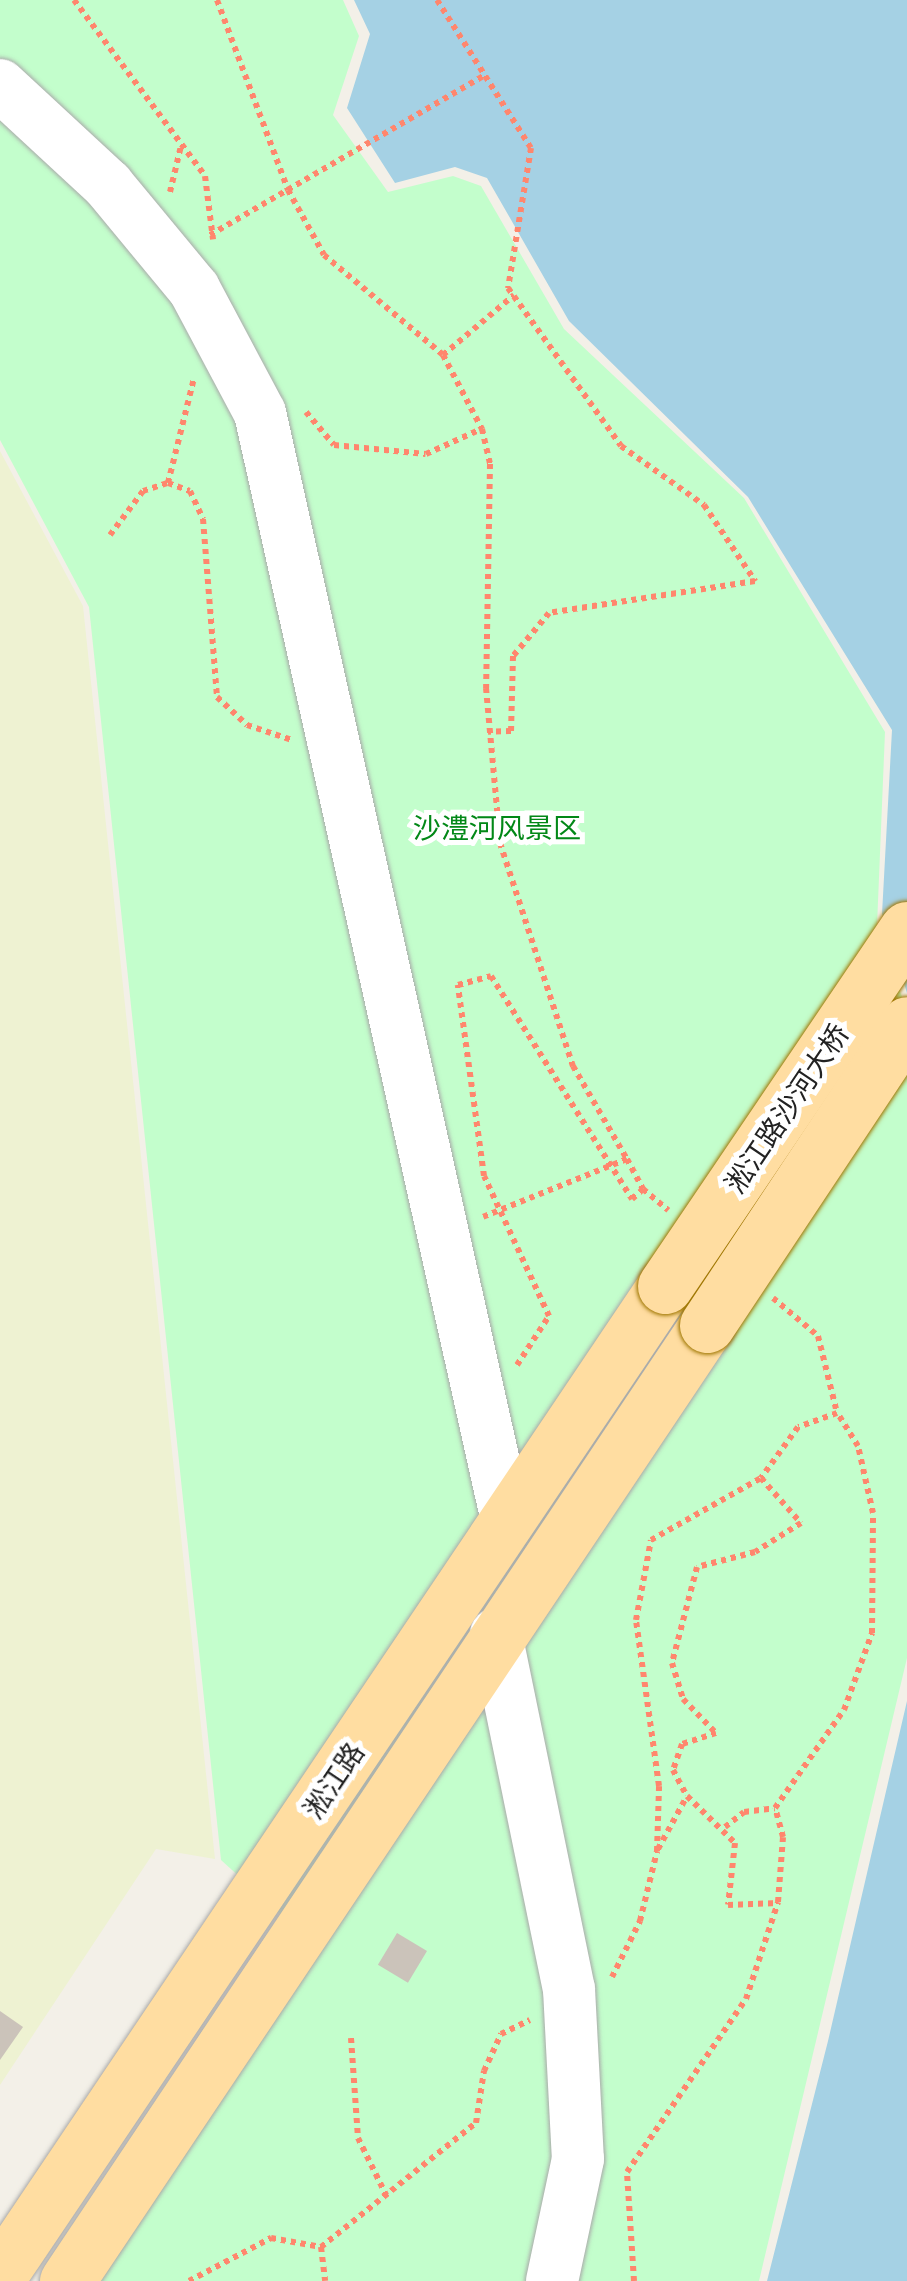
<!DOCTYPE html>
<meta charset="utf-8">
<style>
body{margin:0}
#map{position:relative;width:907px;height:2281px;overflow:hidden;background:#f3f0e8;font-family:Barlow,"Noto Sans SC",sans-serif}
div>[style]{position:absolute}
.farmland>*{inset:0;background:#eef2d2}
.park>*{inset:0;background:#c3fecc}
.water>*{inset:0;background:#a5d1e4}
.building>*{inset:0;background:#cbc3ba;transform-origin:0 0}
.path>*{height:6px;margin-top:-3px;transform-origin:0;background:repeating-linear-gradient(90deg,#ff866d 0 5px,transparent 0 10px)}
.roads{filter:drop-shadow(0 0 2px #a9a9a9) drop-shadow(0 0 2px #a9a9a9)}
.minor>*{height:52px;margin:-26px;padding:0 26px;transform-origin:26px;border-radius:26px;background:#fff}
.major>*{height:55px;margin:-27.5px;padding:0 27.5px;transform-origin:27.5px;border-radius:27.5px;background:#ffdda1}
.bridges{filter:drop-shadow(0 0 2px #a07600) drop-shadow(0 0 2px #a07600)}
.major-bridge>*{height:55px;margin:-27.5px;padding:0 27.5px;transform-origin:27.5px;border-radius:27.5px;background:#ffdda1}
span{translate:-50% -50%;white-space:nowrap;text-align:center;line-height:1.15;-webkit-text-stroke:10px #fff;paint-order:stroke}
.park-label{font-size:28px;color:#028817}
.street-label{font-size:28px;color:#222}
</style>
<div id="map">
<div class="farmland">
<i style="clip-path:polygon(0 451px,83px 606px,215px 1859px,156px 1849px,0 2085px)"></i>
</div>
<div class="park">
<i style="clip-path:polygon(0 0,343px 0,359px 36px,333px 115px,388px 192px,453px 176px,481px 186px,564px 329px,744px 498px,885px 732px,877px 926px,907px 1011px,907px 1658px,759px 2281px,98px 2281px,318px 1948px,221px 1860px,89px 607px,0 440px)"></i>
</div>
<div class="water">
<i style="clip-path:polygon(354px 0,907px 0,907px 993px,882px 914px,892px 730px,748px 497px,569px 321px,487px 178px,455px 167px,395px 183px,347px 108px,370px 34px)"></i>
<i style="clip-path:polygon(907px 1701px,907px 2281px,767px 2281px,828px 2041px)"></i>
</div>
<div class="building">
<i style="left:397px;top:1933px;width:35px;height:37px;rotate:31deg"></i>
<i style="clip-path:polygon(0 2011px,23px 2027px,0 2060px)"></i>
</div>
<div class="path">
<i style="left:74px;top:0;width:219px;rotate:53.3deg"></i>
<i style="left:205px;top:176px;width:64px;rotate:82.8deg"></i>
<i style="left:217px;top:0;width:203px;rotate:69.5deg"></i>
<i style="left:288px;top:190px;width:74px;rotate:61deg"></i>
<i style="left:324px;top:255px;width:155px;rotate:40deg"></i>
<i style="left:443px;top:355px;width:84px;rotate:62.2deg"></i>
<i style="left:482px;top:429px;width:36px;rotate:77deg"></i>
<i style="left:490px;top:464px;width:224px;rotate:91deg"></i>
<i style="left:486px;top:688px;width:156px;rotate:84.8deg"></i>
<i style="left:500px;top:843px;width:235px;rotate:71.9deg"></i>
<i style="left:573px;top:1066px;width:108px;rotate:59.9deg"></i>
<i style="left:627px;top:1159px;width:155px;rotate:158.1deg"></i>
<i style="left:437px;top:0;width:175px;rotate:57.6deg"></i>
<i style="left:531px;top:148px;width:142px;rotate:99.3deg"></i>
<i style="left:508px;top:288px;width:194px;rotate:54.4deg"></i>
<i style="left:621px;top:446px;width:102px;rotate:35.4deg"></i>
<i style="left:704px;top:505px;width:92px;rotate:56.1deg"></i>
<i style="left:755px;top:581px;width:208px;rotate:171.2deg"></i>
<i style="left:549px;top:613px;width:56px;rotate:129.9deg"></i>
<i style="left:513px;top:656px;width:75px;rotate:91.5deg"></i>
<i style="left:511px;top:731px;width:23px;rotate:178deg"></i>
<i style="left:170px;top:192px;width:47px;rotate:-76.6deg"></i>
<i style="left:210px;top:235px;width:318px;rotate:-30.2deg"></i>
<i style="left:443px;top:355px;width:93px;rotate:-40.2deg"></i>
<i style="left:306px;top:412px;width:43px;rotate:49.7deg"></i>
<i style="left:334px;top:445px;width:92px;rotate:5.6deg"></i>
<i style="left:426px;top:454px;width:60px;rotate:-24.4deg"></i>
<i style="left:168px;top:483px;width:108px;rotate:-76.1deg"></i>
<i style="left:110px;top:535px;width:55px;rotate:-53.1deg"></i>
<i style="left:143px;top:491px;width:26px;rotate:-18deg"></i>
<i style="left:168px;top:483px;width:23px;rotate:20deg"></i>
<i style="left:190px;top:491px;width:31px;rotate:65deg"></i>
<i style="left:203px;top:519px;width:179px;rotate:85.5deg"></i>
<i style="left:217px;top:697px;width:41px;rotate:43deg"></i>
<i style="left:247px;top:725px;width:47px;rotate:18.4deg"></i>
<i style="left:627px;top:1159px;width:34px;rotate:62deg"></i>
<i style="left:643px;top:1189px;width:33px;rotate:40deg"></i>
<i style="left:773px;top:1298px;width:59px;rotate:40.2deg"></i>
<i style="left:818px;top:1336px;width:79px;rotate:76.1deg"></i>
<i style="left:517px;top:1365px;width:59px;rotate:-56.9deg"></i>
<i style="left:549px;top:1316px;width:154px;rotate:-114.9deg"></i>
<i style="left:484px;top:1176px;width:193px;rotate:-97.8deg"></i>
<i style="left:458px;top:985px;width:34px;rotate:-15deg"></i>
<i style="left:491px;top:976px;width:264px;rotate:57.7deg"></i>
<i style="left:632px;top:1199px;width:15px;rotate:-42deg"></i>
<i style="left:725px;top:1827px;width:24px;rotate:-38deg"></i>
<i style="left:744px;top:1812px;width:31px;rotate:-7deg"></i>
<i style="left:775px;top:1808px;width:120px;rotate:-54.9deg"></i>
<i style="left:844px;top:1710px;width:82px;rotate:-70deg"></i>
<i style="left:872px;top:1633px;width:120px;rotate:-89.5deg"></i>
<i style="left:873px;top:1513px;width:69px;rotate:-102.6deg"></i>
<i style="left:858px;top:1446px;width:39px;rotate:-122deg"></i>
<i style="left:837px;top:1413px;width:41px;rotate:160.3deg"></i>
<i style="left:798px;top:1427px;width:63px;rotate:126deg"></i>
<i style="left:658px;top:1849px;width:60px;rotate:-61.3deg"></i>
<i style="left:687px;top:1796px;width:67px;rotate:44.4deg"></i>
<i style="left:735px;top:1843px;width:62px;rotate:96.4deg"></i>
<i style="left:728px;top:1905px;width:49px;rotate:-2.3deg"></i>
<i style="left:612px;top:1977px;width:63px;rotate:-63.4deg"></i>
<i style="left:640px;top:1921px;width:72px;rotate:-76.3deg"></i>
<i style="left:657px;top:1851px;width:65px;rotate:-88.2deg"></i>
<i style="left:659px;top:1786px;width:168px;rotate:-97.9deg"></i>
<i style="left:636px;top:1620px;width:81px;rotate:-79.4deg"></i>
<i style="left:651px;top:1540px;width:126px;rotate:-29.4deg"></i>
<i style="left:761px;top:1478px;width:60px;rotate:48.4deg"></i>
<i style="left:801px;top:1523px;width:54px;rotate:147.8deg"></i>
<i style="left:755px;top:1552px;width:60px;rotate:165.5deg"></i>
<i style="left:697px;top:1567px;width:99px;rotate:104.6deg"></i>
<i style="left:672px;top:1663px;width:38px;rotate:73deg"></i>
<i style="left:683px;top:1699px;width:47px;rotate:45.9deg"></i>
<i style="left:716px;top:1733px;width:36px;rotate:162deg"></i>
<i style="left:682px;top:1744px;width:28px;rotate:109deg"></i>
<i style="left:673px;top:1770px;width:30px;rotate:62deg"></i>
<i style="left:351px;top:2038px;width:100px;rotate:86deg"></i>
<i style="left:358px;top:2138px;width:64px;rotate:63.8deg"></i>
<i style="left:321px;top:2247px;width:34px;rotate:83deg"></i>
<i style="left:189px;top:2281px;width:93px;rotate:-27.7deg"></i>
<i style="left:271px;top:2238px;width:51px;rotate:10.2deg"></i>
<i style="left:321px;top:2247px;width:198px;rotate:-38.7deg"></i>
<i style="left:476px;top:2123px;width:53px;rotate:-81.3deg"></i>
<i style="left:484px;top:2071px;width:41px;rotate:-65.3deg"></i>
<i style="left:501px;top:2034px;width:32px;rotate:-26deg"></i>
<i style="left:634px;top:2281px;width:109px;rotate:-93.7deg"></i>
<i style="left:627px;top:2172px;width:210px;rotate:-55.5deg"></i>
<i style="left:746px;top:1999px;width:102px;rotate:-71.7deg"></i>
<i style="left:778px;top:1902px;width:65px;rotate:-85.6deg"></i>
<i style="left:783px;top:1837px;width:30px;rotate:-105deg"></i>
</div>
<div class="roads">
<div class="minor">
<i style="left:0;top:85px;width:147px;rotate:42.8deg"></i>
<i style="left:108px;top:185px;width:135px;rotate:50.4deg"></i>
<i style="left:194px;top:289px;width:140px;rotate:62deg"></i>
<i style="left:260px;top:413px;width:1135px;rotate:77.43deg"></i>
<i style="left:496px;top:1634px;width:362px;rotate:78.4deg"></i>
<i style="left:569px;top:1989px;width:170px;rotate:87deg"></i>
<i style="left:578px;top:2159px;width:125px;rotate:102deg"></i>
</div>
<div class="major">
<i style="left:0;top:2274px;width:1191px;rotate:-56.06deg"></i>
<i style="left:67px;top:2281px;width:1150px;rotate:-56.2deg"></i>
</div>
</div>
<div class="bridges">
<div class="major-bridge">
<i style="left:665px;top:1286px;width:431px;rotate:-55.9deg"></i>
<i style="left:707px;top:1325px;width:361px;rotate:-56.4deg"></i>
</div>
</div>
<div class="park-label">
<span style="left:497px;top:827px">沙澧河风景区</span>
</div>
<div class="street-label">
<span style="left:786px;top:1108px;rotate:-56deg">淞江路沙河大桥</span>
<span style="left:333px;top:1780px;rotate:-56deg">淞江路</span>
</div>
</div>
